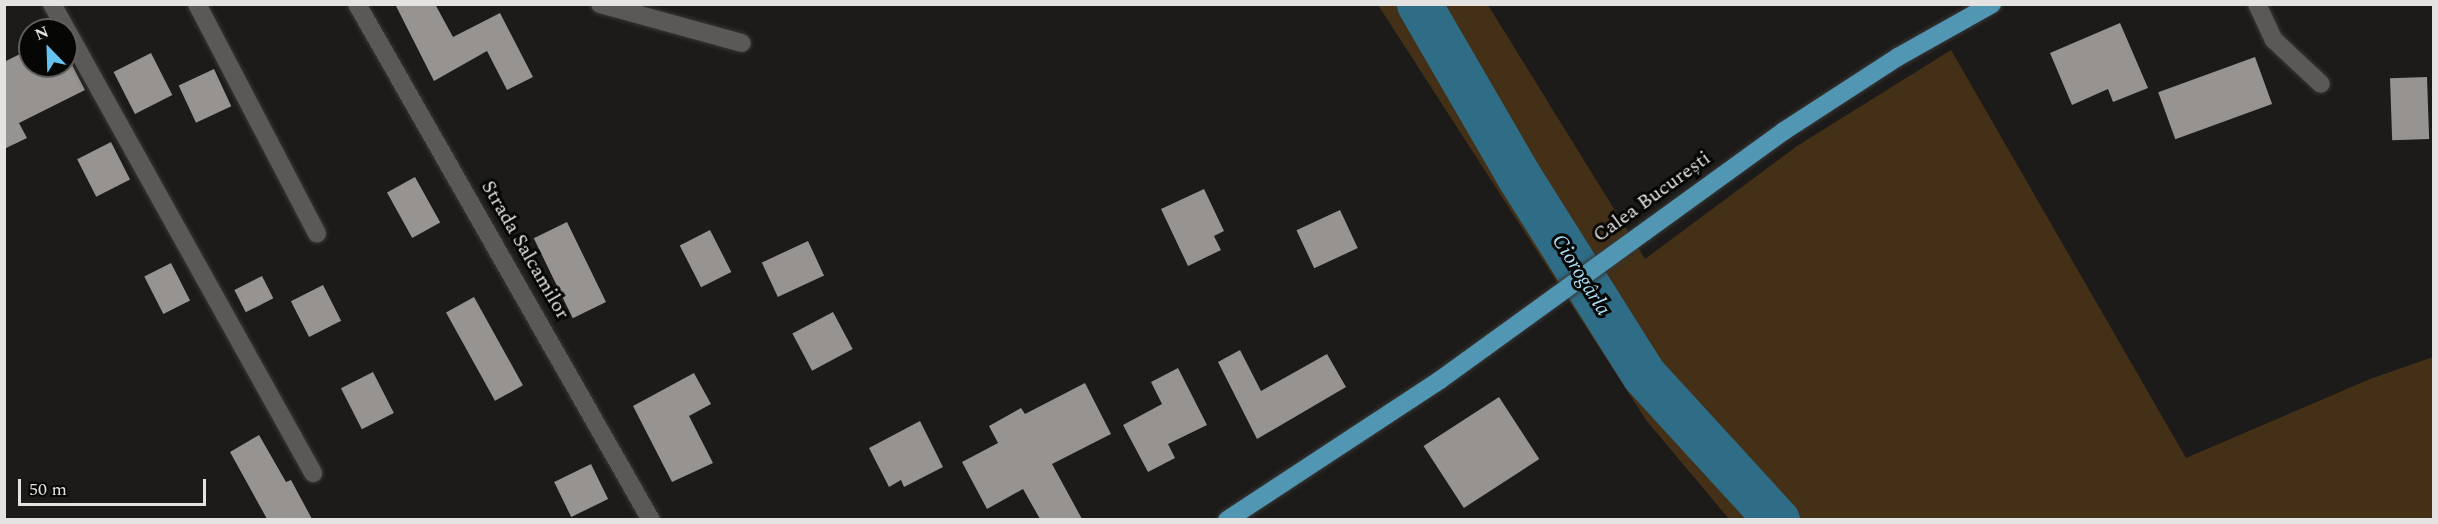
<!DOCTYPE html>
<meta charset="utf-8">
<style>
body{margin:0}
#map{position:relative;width:2438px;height:524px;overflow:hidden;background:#1c1b19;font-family:Spectral,serif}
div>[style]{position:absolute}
.green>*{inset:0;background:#433017}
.river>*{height:45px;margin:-22.5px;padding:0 22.5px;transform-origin:22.5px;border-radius:22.5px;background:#2f6d87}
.building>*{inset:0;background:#969391;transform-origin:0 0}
.roads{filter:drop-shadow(0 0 2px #383736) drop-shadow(0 0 2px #383736)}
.minor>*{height:18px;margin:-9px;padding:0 9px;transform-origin:9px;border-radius:9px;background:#5b5957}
.major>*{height:18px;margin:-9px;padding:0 9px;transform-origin:9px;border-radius:9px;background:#5197b3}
span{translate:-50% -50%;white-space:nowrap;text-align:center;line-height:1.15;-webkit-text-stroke:6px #060605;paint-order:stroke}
.street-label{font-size:20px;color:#e4e3e2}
.water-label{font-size:21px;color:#abdff8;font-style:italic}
.frame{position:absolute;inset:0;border:6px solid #e4e3e2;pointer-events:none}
.north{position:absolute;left:18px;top:18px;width:60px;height:60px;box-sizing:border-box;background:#060605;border:2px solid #5f5e5d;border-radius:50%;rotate:337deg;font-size:16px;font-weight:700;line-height:24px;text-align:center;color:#e4e3e2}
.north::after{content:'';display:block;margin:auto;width:21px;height:27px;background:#65c4ef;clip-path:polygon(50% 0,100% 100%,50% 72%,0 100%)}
.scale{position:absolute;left:18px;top:479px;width:188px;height:27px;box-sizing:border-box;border:3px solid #e4e3e2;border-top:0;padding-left:8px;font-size:18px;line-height:21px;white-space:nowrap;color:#e4e3e2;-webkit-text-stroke:4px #060605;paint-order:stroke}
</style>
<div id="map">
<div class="green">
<i style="clip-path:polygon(1378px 5px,1488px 5px,1645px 259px,1797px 146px,1951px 50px,2186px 458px,2370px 379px,2433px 357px,2433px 519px,1729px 519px,1646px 420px)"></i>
</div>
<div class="river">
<i style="left:1419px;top:4px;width:198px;rotate:59.9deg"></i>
<i style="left:1518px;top:175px;width:236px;rotate:57.8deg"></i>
<i style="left:1644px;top:375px;width:197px;rotate:47.5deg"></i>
</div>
<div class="building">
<i style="clip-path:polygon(395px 4px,435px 4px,453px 37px,500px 13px,533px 77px,507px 90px,487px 51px,434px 81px)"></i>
<i style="clip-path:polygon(2120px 23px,2148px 88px,2113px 102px,2108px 89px,2072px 105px,2050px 53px)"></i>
<i style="clip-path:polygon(30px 49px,30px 66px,66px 66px,66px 53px,85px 90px,19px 123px,27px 138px,4px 149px,4px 62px)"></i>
<i style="left:151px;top:53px;width:47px;height:42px;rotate:63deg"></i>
<i style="left:2255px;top:57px;width:50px;height:103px;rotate:70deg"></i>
<i style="left:214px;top:69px;width:41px;height:39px;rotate:65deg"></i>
<i style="left:2427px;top:77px;width:62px;height:37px;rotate:88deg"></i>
<i style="left:111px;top:142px;width:42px;height:38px;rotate:63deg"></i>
<i style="left:415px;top:177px;width:52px;height:32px;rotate:61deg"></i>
<i style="clip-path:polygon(1204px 189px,1224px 231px,1214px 236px,1221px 250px,1188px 266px,1161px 209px)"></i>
<i style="left:1340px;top:210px;width:42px;height:48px;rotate:65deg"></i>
<i style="left:567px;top:222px;width:89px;height:37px;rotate:64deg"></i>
<i style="left:710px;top:230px;width:47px;height:34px;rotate:63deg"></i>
<i style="left:808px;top:241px;width:38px;height:51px;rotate:65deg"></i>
<i style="left:171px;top:263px;width:42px;height:30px;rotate:63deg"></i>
<i style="left:262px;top:276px;width:25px;height:31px;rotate:63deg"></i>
<i style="left:323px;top:285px;width:40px;height:36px;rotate:63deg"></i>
<i style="left:474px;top:297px;width:101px;height:32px;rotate:61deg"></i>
<i style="left:833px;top:312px;width:42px;height:46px;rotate:62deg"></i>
<i style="clip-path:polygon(1240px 350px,1261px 391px,1327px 354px,1346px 387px,1257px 439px,1218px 362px)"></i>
<i style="clip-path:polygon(1178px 368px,1207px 425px,1168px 444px,1175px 458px,1148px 472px,1123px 425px,1162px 404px,1151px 382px)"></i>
<i style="left:373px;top:372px;width:46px;height:36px;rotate:63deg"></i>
<i style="clip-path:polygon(694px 373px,711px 404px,689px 416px,713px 463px,672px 482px,633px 406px)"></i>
<i style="clip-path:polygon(1085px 383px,1111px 434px,1052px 464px,1082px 519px,1040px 519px,1023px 489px,987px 509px,962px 462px,998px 443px,989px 426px,1021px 408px,1025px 414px)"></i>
<i style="left:1499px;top:397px;width:74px;height:90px;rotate:57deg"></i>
<i style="clip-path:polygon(920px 421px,943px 467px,904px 487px,901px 480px,889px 487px,869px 448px)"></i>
<i style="clip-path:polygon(259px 435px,286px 482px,291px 480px,312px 519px,267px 519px,230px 452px)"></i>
<i style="left:591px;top:464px;width:39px;height:41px;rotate:64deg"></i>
</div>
<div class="roads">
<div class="minor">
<i style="left:52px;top:4px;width:537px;rotate:60.9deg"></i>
<i style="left:197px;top:4px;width:259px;rotate:62.4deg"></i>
<i style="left:357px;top:4px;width:594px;rotate:60.33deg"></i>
<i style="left:600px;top:4px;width:147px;rotate:15.4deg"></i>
<i style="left:2257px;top:4px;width:40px;rotate:65deg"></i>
<i style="left:2274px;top:40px;width:64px;rotate:43.1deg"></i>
</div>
<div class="major">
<i style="left:1227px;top:520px;width:255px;rotate:-33.3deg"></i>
<i style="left:1440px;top:380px;width:425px;rotate:-35.9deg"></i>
<i style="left:1784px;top:131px;width:136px;rotate:-33deg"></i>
<i style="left:1898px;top:57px;width:108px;rotate:-29.4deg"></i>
</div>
</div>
<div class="street-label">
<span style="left:1652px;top:197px;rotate:-36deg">Calea București</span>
<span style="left:525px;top:250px;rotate:60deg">Strada Salcamilor</span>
</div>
<div class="water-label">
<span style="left:1581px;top:275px;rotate:58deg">Ciorogârla</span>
</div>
<div class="frame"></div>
<div class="north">N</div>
<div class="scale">50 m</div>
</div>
